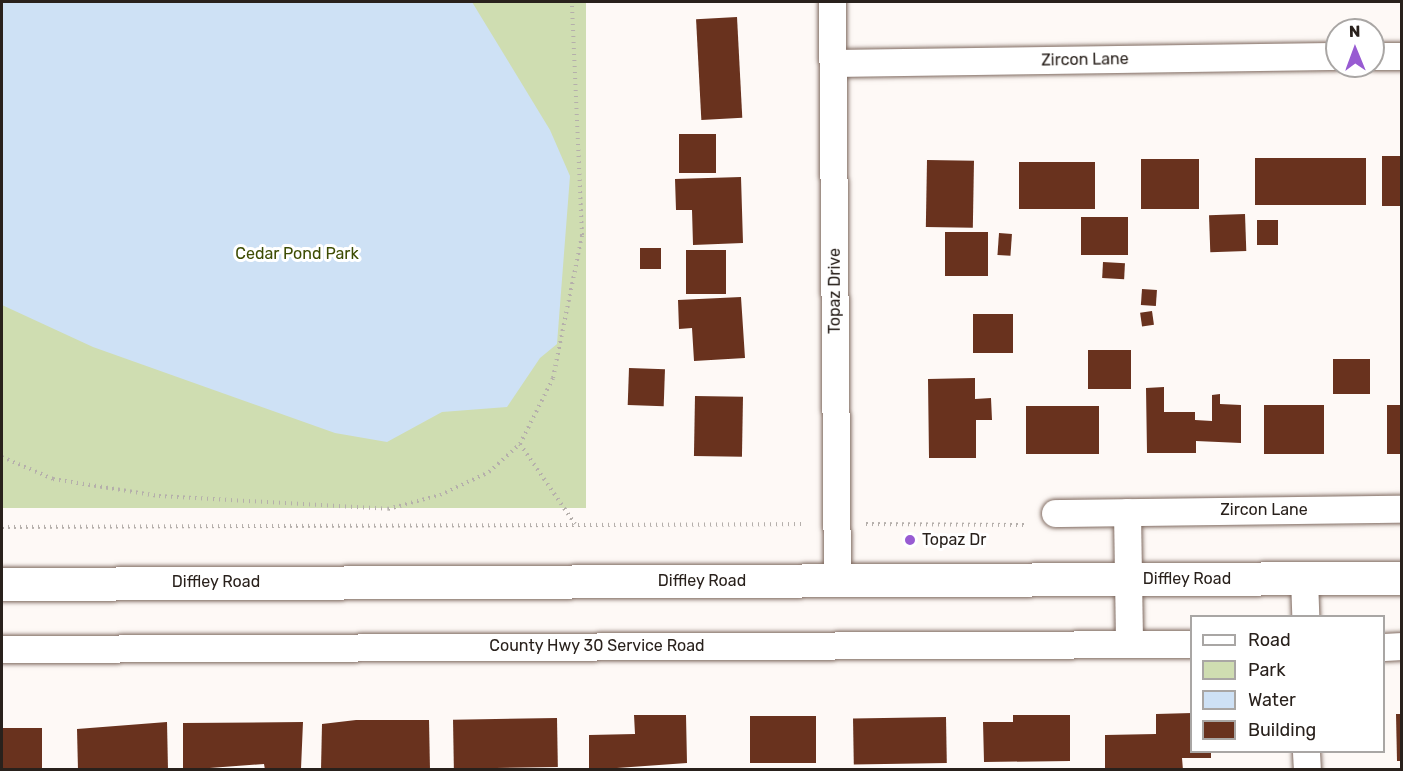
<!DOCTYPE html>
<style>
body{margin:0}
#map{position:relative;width:1403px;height:771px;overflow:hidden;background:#fef9f6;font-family:Rubik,sans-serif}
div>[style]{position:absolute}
.green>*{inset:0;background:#cfddb1;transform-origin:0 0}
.water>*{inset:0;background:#cee1f5}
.building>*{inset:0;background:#69321e;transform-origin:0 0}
.path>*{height:4px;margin-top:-2px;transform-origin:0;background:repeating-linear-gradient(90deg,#b5afab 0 1.5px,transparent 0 6px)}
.roads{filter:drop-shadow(0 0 2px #7f6a60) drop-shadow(0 0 2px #7f6a60)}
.minor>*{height:27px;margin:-13.5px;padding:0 13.5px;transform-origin:13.5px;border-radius:13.5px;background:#fff}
.secondary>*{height:33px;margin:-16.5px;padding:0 16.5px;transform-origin:16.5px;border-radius:16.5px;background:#fff}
.dots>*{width:16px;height:16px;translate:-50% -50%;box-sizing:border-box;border:3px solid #fff;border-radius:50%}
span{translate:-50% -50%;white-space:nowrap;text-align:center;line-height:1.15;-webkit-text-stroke:6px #fff;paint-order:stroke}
.street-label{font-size:16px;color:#29211c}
.park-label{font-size:16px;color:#3d4c03}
.poi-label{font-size:16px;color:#29211c}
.left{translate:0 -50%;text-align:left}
.frame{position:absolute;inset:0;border:3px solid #29211c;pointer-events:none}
.legend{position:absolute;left:1190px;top:615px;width:195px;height:138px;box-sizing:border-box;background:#fff;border:2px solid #a9a6a4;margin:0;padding:8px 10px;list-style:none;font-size:18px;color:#29211c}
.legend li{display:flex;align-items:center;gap:12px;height:30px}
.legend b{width:30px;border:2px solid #a9a6a4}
.north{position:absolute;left:1325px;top:18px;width:60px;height:60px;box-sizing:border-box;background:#fff;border:2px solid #a9a6a4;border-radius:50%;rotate:359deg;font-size:16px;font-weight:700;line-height:24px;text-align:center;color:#29211c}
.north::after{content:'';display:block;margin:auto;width:21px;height:27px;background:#985bd2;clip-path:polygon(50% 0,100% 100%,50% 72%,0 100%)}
</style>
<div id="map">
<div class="green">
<i style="left:2px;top:2px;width:584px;height:506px"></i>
</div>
<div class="water">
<i style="clip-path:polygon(2px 2px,472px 2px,550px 130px,570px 176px,557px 344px,540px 358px,507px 407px,442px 412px,387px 442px,335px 433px,93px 347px,2px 305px)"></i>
</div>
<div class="building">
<i style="left:737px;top:17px;width:101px;height:41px;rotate:87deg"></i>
<i style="left:679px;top:134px;width:37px;height:39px"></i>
<i style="left:1382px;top:156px;width:20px;height:50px"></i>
<i style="left:1366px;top:158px;width:47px;height:111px;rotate:90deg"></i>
<i style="left:1141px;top:159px;width:58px;height:50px"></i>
<i style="left:927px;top:160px;width:47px;height:67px;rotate:1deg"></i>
<i style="left:1019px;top:162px;width:76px;height:47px"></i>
<i style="clip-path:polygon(741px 177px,743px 243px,693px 245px,692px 210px,676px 210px,675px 179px)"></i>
<i style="left:1245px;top:214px;width:37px;height:36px;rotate:88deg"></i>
<i style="left:1081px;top:217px;width:47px;height:38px"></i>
<i style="left:1257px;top:220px;width:21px;height:25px"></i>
<i style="left:988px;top:232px;width:44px;height:43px;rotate:90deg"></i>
<i style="left:999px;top:233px;width:13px;height:22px;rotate:4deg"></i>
<i style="left:640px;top:248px;width:21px;height:21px"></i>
<i style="left:686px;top:250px;width:40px;height:44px"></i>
<i style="left:1103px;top:262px;width:22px;height:16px;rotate:3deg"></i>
<i style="left:1142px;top:289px;width:15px;height:16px;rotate:4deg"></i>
<i style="clip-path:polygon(741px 297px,745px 358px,694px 361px,692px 328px,679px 329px,678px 300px)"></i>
<i style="left:1152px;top:311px;width:14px;height:12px;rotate:82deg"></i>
<i style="left:973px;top:314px;width:40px;height:39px"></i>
<i style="left:1088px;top:350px;width:43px;height:39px"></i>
<i style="left:1333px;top:359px;width:37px;height:35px"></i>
<i style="left:629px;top:368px;width:36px;height:37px;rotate:2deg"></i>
<i style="clip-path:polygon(975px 378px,975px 399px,991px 398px,992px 420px,976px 420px,976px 458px,929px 458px,928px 379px)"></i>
<i style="clip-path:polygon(1164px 387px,1164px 412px,1195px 412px,1195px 420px,1212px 421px,1212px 395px,1220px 394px,1220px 404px,1241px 405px,1241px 443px,1196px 441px,1196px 453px,1147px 453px,1146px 388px)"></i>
<i style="left:695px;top:396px;width:48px;height:60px;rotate:1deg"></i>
<i style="left:1324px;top:405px;width:49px;height:60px;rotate:90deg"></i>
<i style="left:1387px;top:405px;width:15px;height:49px"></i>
<i style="left:1099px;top:406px;width:48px;height:73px;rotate:90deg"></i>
<i style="clip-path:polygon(1192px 713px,1192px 752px,1211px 752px,1211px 758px,1182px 758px,1183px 770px,1105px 770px,1105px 735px,1156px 734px,1156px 714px)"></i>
<i style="clip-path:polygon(1396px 714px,1402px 714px,1402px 761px,1397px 761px)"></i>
<i style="clip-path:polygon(634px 715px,686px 715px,687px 763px,589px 770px,589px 735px,635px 734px)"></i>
<i style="clip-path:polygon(1013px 715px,1070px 715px,1070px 761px,984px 762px,983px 722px,1013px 722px)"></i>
<i style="left:816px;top:716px;width:47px;height:66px;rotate:90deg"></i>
<i style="left:946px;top:717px;width:46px;height:93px;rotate:89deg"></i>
<i style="left:557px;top:718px;width:49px;height:104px;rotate:89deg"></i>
<i style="clip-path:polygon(356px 720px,429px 720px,430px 770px,321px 770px,322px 724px)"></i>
<i style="clip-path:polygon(167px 722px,168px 770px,78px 770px,77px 729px)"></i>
<i style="clip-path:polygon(303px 722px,301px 769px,265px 770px,264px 764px,183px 770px,183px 723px)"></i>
<i style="left:2px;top:728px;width:40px;height:42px"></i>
</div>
<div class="path">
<i style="left:520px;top:444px;width:97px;rotate:55.5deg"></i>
<i style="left:2px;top:457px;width:56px;rotate:23.3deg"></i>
<i style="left:53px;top:479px;width:107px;rotate:9.1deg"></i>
<i style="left:159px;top:496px;width:229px;rotate:3.2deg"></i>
<i style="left:388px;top:509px;width:54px;rotate:-15.1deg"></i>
<i style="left:440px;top:495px;width:54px;rotate:-25.1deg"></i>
<i style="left:489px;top:472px;width:42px;rotate:-42.1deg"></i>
<i style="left:520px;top:444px;width:74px;rotate:-63.4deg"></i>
<i style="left:553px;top:378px;width:146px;rotate:-78.5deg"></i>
<i style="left:582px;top:235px;width:233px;rotate:-92.5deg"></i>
<i style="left:866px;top:524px;width:161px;rotate:0.4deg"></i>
<i style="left:2px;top:527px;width:803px;rotate:-0.21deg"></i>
</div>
<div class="roads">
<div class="minor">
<i style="left:832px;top:2px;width:579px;rotate:89.51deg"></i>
<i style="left:1373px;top:56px;width:29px"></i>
<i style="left:833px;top:63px;width:504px;rotate:-0.8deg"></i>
<i style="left:1127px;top:512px;width:130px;rotate:89.1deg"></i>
<i style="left:1055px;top:513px;width:347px;rotate:-0.7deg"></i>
<i style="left:1304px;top:578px;width:38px;rotate:88deg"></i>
<i style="left:1384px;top:647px;width:18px;rotate:-3deg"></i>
<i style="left:2px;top:649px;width:1190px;rotate:-0.24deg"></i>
<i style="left:1306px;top:752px;width:18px;rotate:87deg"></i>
</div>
<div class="secondary">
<i style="left:2px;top:584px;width:1400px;rotate:-0.25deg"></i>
</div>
</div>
<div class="dots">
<i style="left:910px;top:540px;background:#985bd2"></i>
</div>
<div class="street-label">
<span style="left:1085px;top:60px;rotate:-1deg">Zircon Lane</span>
<span style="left:835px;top:291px;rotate:-90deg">Topaz Drive</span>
<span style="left:1264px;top:510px">Zircon Lane</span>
<span style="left:1187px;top:579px">Diffley Road</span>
<span style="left:702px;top:581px">Diffley Road</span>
<span style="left:216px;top:582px">Diffley Road</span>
<span style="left:597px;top:646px">County Hwy 30 Service Road</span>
</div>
<div class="park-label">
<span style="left:297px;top:254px">Cedar Pond Park</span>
</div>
<div class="poi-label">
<span class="left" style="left:922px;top:540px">Topaz Dr</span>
</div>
<div class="frame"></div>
<ul class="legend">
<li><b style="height:8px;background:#fff"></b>Road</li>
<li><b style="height:16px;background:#cfddb1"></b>Park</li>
<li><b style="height:16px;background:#cee1f5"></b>Water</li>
<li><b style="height:16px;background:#69321e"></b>Building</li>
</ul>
<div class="north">N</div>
</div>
